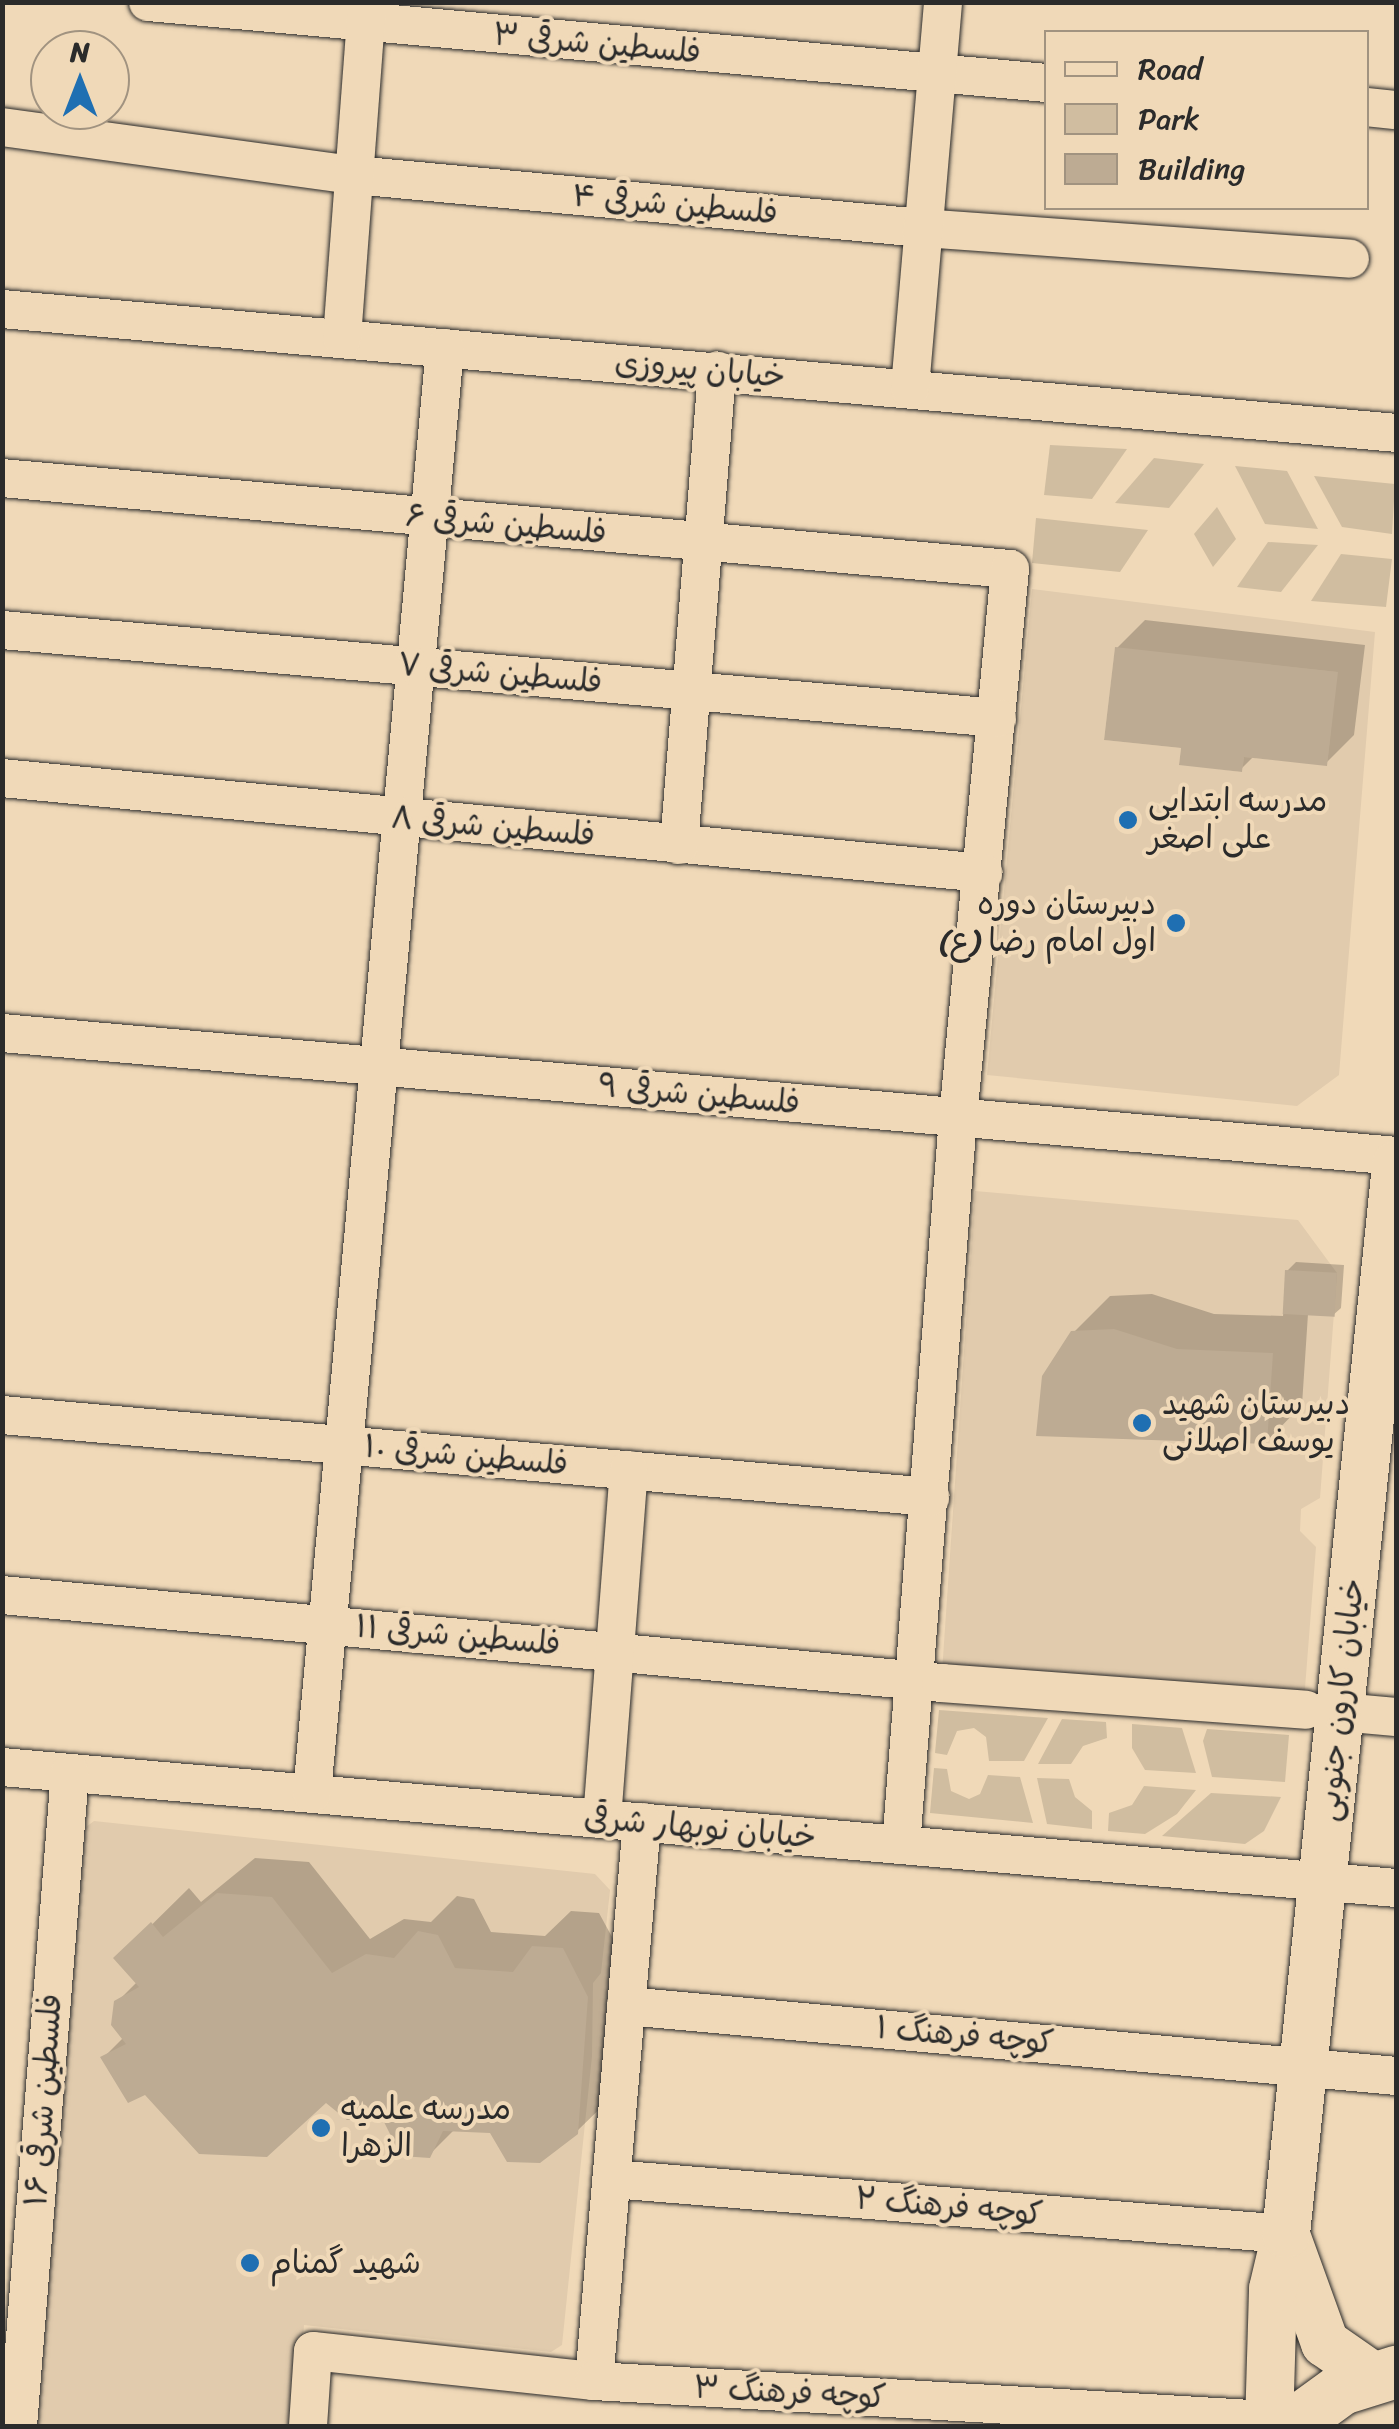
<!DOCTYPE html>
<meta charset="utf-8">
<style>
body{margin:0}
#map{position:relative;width:1399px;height:2429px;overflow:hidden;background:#f0d9b8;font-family:Sriracha,"Playpen Sans Arabic",sans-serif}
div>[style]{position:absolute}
.built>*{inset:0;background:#e1cbad}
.green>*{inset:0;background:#d0bda0}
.shadow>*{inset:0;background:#0003}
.building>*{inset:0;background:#bdab93;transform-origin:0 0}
.roads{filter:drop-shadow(0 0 2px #2b2b2b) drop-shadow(0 0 2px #2b2b2b)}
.minor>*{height:38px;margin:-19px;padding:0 19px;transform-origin:19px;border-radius:19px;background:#f0d9b8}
.tertiary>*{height:48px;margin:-24px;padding:0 24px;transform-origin:24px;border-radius:24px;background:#f0d9b8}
.secondary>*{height:52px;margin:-26px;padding:0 26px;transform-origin:26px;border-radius:26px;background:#f0d9b8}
.dots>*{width:28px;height:28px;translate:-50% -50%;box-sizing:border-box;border:5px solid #f0d9b8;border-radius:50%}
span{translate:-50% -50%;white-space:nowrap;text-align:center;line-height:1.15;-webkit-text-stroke:8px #f0d9b8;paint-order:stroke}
.street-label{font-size:32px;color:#2b2b2b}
.poi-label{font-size:32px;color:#2b2b2b}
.left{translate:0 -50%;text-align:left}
.right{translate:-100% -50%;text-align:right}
.frame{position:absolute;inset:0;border:5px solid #2b2b2b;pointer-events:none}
.legend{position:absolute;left:1044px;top:30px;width:325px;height:180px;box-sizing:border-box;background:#f0d9b8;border:2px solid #a19380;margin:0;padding:12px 18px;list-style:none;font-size:30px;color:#2b2b2b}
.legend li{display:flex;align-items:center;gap:20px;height:50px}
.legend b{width:50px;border:2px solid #a19380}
.north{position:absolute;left:30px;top:30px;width:100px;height:100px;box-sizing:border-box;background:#f0d9b8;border:2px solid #a19380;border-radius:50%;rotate:0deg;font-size:28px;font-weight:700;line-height:40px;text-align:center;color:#2b2b2b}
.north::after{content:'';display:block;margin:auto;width:35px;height:45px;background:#1f6fb2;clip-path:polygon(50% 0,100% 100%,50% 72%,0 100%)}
</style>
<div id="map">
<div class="built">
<i style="clip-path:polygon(evenodd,1032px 589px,1375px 632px,1339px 1075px,1297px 1106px,987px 1075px,1032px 589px,1115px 648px,1337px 672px,1327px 765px,1244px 757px,1242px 772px,1179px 764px,1181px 748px,1104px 740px,1115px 648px)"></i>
<i style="clip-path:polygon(975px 1191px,1298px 1220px,1337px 1273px,1320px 1498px,1301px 1509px,1300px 1531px,1316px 1547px,1304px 1701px,942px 1672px)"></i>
<i style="clip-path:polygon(94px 1821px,595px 1874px,610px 1890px,601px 1973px,593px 1983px,592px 2056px,562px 2345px,551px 2352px,304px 2325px,297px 2426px,31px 2426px,82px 1830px)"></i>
</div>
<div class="green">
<i style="clip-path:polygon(1050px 445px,1127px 449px,1092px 499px,1044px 495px)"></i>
<i style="clip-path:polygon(1154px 458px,1204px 464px,1169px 508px,1115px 503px)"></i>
<i style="clip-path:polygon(1235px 466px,1287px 471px,1318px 529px,1265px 524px)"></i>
<i style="clip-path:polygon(1314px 476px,1395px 484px,1392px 534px,1342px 527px)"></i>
<i style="clip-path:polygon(1217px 507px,1236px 539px,1213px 567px,1194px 534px)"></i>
<i style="clip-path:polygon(1036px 518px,1148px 530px,1120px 572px,1032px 563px)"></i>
<i style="clip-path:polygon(1268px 542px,1318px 545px,1281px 592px,1237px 587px)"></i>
<i style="clip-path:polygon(1341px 554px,1392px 559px,1386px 607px,1311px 601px)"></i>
<i style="clip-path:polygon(939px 1710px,1048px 1718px,1024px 1761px,989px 1761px,986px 1737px,974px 1728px,957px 1731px,947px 1755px,935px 1753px)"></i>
<i style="clip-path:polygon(1062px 1719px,1106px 1722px,1107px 1738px,1083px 1746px,1071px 1764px,1038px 1764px)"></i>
<i style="clip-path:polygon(1132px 1724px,1182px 1728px,1196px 1773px,1145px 1770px,1132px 1748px)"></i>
<i style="clip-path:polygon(1207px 1729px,1289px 1735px,1285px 1782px,1212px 1777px,1203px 1741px)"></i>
<i style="clip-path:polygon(934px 1768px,947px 1769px,951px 1791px,969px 1799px,980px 1794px,988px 1775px,1020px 1777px,1033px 1823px,930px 1813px)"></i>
<i style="clip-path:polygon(1037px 1778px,1069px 1779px,1075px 1797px,1092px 1811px,1092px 1829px,1047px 1824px)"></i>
<i style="clip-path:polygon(1144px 1786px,1196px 1790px,1177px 1814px,1145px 1834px,1108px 1831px,1109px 1813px,1132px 1805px)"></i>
<i style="clip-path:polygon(1211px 1793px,1281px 1797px,1264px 1831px,1245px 1844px,1162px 1836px)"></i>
</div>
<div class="shadow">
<i style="clip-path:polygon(1145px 620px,1365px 645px,1354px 735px,1326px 763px,1255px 755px,1241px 769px,1184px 746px,1117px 648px)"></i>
<i style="clip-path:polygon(1296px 1262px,1344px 1265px,1341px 1308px,1332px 1316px,1308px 1314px,1302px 1405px,1266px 1442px,1073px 1333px,1110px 1296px,1152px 1294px,1214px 1314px,1283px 1316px,1287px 1271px)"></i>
<i style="clip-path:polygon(255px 1858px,309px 1862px,370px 1939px,404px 1919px,431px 1922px,457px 1896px,474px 1899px,491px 1932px,545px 1936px,571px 1911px,599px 1913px,624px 1959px,614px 2095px,576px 2132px,455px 2129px,429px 2155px,383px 2116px,326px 2100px,146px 2091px,103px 2058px,124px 2037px,117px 2002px,138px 1981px,117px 1959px,189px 1888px,201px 1902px)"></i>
</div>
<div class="building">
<i style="clip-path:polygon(1115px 647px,1338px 672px,1327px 766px,1244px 757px,1242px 772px,1179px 765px,1181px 748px,1104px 740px)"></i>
<i style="left:1285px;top:1270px;width:52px;height:44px;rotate:3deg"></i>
<i style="clip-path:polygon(1114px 1329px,1177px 1349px,1273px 1353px,1267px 1444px,1036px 1436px,1042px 1376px,1071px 1331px)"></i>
<i style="clip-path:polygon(217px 1893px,272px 1897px,332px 1973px,366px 1954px,394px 1958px,418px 1931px,438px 1935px,455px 1968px,513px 1972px,532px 1946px,563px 1948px,588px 1997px,578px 2134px,540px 2163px,507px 2162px,490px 2133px,443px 2131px,430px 2158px,401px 2156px,382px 2118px,347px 2120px,326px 2103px,267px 2157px,199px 2154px,145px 2095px,128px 2103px,100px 2057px,126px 2044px,111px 2025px,114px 2001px,139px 1987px,113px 1958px,151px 1922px,163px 1937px)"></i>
</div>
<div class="roads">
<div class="minor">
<i style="left:148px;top:2px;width:902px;rotate:5.15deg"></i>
<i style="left:1366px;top:107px;width:29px;rotate:6deg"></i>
<i style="left:2px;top:127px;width:355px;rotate:7.8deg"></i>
<i style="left:354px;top:175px;width:570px;rotate:5.33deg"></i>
<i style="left:922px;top:228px;width:429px;rotate:4.1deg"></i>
<i style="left:2px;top:309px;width:1400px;rotate:5.08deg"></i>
<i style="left:342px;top:338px;width:337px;rotate:-85.7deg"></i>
<i style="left:910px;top:388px;width:387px;rotate:-85.1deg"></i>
<i style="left:2px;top:478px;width:1012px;rotate:5.16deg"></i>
<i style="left:1010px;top:569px;width:551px;rotate:95.41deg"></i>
<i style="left:958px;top:1118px;width:729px;rotate:94.48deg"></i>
<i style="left:2px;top:630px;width:999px;rotate:5.05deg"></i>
<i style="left:2px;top:778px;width:986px;rotate:5.53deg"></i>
<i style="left:679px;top:845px;width:476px;rotate:-85.4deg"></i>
<i style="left:2px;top:1033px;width:1399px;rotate:5.04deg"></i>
<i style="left:2px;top:1415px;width:932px;rotate:5.05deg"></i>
<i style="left:2px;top:1595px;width:943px;rotate:5.35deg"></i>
<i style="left:941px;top:1683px;width:366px;rotate:4.2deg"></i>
<i style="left:1340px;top:1712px;width:56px;rotate:5.1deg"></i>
<i style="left:2px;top:1767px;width:1399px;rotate:4.96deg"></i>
<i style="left:312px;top:1793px;width:1451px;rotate:-84.74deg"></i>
<i style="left:602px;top:1819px;width:350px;rotate:-85.6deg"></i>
<i style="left:626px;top:2006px;width:773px;rotate:5.19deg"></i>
<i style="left:612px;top:2179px;width:676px;rotate:4.67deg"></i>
<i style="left:594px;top:2381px;width:561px;rotate:-85.09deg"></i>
<i style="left:18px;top:2426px;width:655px;rotate:-85.45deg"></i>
<i style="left:308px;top:2426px;width:75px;rotate:-86.2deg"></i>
<i style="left:313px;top:2351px;width:283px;rotate:6.1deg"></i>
<i style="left:594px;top:2381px;width:675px;rotate:3.31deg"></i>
</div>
<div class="tertiary">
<i style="left:1287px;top:2238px;width:112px;rotate:70.1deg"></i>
<i style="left:1325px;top:2343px;width:60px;rotate:34.8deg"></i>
<i style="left:1269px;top:2426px;width:137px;rotate:-88.3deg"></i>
<i style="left:1273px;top:2289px;width:57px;rotate:-76.7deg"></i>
<i style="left:1286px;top:2234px;width:1075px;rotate:-84.12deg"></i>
</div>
<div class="secondary">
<i style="left:1291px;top:2426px;width:63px;rotate:-36deg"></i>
<i style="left:1342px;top:2389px;width:57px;rotate:-17.5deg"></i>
</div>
</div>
<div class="dots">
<i style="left:1128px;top:820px;background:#1f6fb2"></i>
<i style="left:1176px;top:923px;background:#1f6fb2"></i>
<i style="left:1142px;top:1423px;background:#1f6fb2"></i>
<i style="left:321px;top:2128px;background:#1f6fb2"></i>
<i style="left:250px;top:2263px;background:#1f6fb2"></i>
</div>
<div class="street-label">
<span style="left:597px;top:44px;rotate:5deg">فلسطین شرقی ۳</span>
<span style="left:675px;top:205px;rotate:5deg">فلسطین شرقی ۴</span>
<span style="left:700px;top:370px;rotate:5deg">خیابان پیروزی</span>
<span style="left:506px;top:525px;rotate:5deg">فلسطین شرقی ۶</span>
<span style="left:500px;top:674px;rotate:5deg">فلسطین شرقی ۷</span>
<span style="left:493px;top:827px;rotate:5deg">فلسطین شرقی ۸</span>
<span style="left:699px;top:1095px;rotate:5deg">فلسطین شرقی ۹</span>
<span style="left:466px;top:1456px;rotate:5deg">فلسطین شرقی ۱۰</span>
<span style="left:458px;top:1636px;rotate:5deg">فلسطین شرقی ۱۱</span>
<span style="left:1341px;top:1700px;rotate:-84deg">خیابان کارون جنوبی</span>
<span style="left:700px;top:1828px;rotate:5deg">خیابان نوبهار شرقی</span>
<span style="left:965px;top:2036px;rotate:5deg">کوچه فرهنگ ۱</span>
<span style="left:44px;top:2100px;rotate:-86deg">فلسطین شرقی ۱۶</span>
<span style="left:949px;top:2207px;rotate:5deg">کوچه فرهنگ ۲</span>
<span style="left:790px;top:2393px;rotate:3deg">کوچه فرهنگ ۳</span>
</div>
<div class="poi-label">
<span class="left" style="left:1148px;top:820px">مدرسه ابتدایی<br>علی اصغر</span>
<span class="right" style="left:1156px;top:923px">دبیرستان دوره<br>اول امام رضا (ع)</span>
<span class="left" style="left:1162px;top:1423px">دبیرستان شهید<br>یوسف اصلانی</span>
<span class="left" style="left:341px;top:2128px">مدرسه علمیه<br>الزهرا</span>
<span class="left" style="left:270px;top:2263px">شهید گمنام</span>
</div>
<div class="frame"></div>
<ul class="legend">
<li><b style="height:12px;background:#f0d9b8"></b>Road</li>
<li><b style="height:28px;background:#d0bda0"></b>Park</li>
<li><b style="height:28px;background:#bdab93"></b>Building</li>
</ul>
<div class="north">N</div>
</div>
